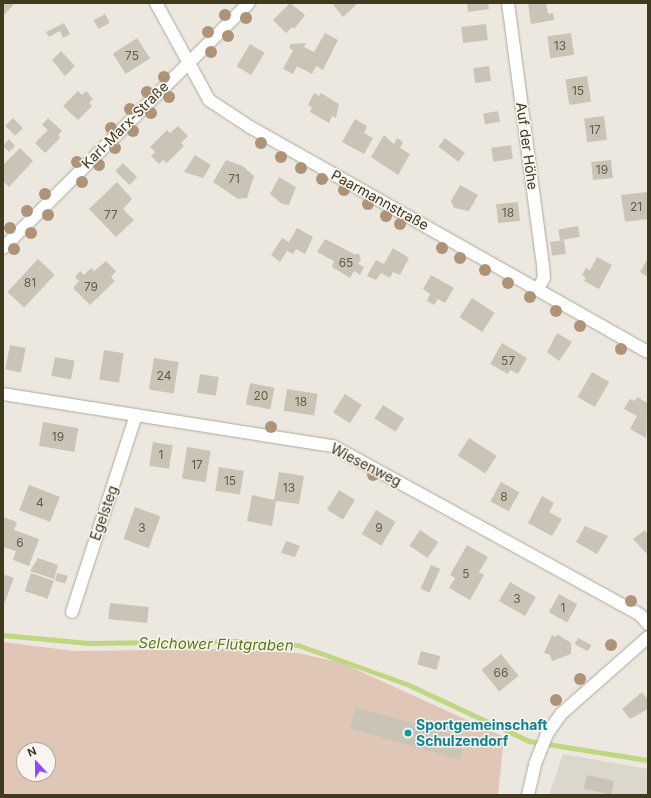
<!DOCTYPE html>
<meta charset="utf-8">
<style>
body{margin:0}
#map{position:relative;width:651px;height:798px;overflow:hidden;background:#ece8df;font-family:Inter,sans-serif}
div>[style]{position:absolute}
.built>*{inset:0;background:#dcd7cd}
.green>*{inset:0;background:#e0c6b6}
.stream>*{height:4.5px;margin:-2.25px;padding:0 2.25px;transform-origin:2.25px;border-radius:2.25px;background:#c0d781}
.building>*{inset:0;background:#cac4b7;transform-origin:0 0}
.roads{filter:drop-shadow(0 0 1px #ada99a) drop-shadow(0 0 1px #ada99a)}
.minor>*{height:12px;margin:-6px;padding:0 6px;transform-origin:6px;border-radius:6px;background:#fff}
.trees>*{width:12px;height:12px;margin:-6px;border-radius:50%;background:#ad9479}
.dots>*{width:11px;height:11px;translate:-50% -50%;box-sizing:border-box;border:2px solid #f8f5f0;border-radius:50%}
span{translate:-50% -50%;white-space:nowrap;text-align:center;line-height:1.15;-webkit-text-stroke:3px #f8f5f0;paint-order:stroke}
.number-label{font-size:12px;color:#615c45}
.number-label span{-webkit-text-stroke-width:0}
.street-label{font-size:14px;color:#3e391f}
.culture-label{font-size:14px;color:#0d838f;font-weight:700}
.left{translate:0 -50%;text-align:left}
.water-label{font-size:15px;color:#5d7a13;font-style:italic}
.frame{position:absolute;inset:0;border:4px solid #3e391f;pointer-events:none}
.north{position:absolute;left:16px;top:742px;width:40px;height:40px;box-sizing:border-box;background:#f8f5f0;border:1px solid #aeaa9c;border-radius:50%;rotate:338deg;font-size:11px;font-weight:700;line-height:16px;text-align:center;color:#3e391f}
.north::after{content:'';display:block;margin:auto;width:14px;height:18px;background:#8c4bff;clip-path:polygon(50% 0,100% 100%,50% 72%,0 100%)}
</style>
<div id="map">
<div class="built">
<i style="clip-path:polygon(563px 754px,648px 769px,648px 795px,549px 795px)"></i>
</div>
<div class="green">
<i style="clip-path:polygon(evenodd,3px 642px,74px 651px,227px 649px,298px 653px,342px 663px,504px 737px,498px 795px,3px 795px,3px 642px,24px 750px,48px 750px,48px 774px,24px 774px,24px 750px)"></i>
</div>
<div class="stream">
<i style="left:3px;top:635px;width:86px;rotate:5.3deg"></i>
<i style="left:89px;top:643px;width:148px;rotate:-0.8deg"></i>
<i style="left:237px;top:641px;width:61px;rotate:3.8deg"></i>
<i style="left:298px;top:645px;width:116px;rotate:19.7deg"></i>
<i style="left:407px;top:684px;width:135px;rotate:25deg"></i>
<i style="left:529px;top:741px;width:121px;rotate:9.1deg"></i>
</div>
<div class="building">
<i style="clip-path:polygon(3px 3px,14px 4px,4px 15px,3px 14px)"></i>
<i style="clip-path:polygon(290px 3px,305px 15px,294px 29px,292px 27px,286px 33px,273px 20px)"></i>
<i style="clip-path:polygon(332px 3px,358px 3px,343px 17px)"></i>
<i style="clip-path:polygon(467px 3px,488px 3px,489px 9px,468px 12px)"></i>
<i style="clip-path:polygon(528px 3px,546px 3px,548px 14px,553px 13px,554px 20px,531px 24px)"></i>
<i style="left:105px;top:14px;width:10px;height:13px;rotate:61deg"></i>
<i style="clip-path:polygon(64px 23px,70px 34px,63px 38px,60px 31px,49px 37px,46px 32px)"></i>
<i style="left:486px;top:24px;width:16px;height:25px;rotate:83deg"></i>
<i style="clip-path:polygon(325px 33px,338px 40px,323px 70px,316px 66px,312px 74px,297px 66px,293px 74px,283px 69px,293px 50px,289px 48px,291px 44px,306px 43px,304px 47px,314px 52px)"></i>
<i style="left:571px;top:33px;width:22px;height:24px;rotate:82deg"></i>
<i style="left:137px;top:38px;width:24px;height:29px;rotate:57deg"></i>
<i style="left:250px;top:44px;width:17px;height:26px;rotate:31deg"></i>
<i style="clip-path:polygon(61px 51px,75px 66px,65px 76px,52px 60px)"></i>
<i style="left:489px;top:66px;width:15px;height:16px;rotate:82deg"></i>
<i style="left:587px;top:76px;width:26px;height:22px;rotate:81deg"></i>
<i style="clip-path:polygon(78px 91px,82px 95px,86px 91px,93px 99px,89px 103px,92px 106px,78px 120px,63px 106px)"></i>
<i style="clip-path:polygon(314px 93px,319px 96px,321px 93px,339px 104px,336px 118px,332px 116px,329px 123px,310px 112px,312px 107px,308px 105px)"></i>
<i style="left:498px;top:111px;width:11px;height:15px;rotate:80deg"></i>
<i style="left:604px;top:116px;width:24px;height:20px;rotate:83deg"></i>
<i style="left:13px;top:118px;width:14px;height:11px;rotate:45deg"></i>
<i style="clip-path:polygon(48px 118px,62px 131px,58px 135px,60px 138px,45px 153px,35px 143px,48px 130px,42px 125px)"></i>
<i style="clip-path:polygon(355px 119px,367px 126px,364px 133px,373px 138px,364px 154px,342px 142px)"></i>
<i style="clip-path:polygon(178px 126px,188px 136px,181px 143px,184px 146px,167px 163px,163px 160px,159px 164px,151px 156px,155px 152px,150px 147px,167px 130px,170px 133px)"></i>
<i style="clip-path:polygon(384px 135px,394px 144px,397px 138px,403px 142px,400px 148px,410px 154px,398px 175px,371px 157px)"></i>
<i style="left:445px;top:138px;width:25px;height:11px;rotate:37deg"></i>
<i style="clip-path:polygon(9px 139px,15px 146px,9px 152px,3px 146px)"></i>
<i style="left:511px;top:145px;width:14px;height:20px;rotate:82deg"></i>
<i style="clip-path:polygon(20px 148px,33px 161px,9px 187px,3px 181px,3px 165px)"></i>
<i style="clip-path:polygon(195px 155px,211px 165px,203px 178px,184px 172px)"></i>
<i style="clip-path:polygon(226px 160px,243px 166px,254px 176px,247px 198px,238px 199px,213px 182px)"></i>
<i style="left:611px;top:160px;width:18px;height:20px;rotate:84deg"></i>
<i style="left:123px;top:163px;width:20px;height:11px;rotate:45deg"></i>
<i style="clip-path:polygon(279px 177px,296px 187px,289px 205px,282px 204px,270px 194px)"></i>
<i style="clip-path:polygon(117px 182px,132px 199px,123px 209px,134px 220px,116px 237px,89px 209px)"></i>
<i style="clip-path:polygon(460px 185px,478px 195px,469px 211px,454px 208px,451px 201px)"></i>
<i style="clip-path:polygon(648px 192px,648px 219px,625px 222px,621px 195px)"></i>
<i style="left:518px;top:202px;width:19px;height:22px;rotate:84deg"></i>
<i style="left:578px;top:226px;width:11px;height:20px;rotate:80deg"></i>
<i style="clip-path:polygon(297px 228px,313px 237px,305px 254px,296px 249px,293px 254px,287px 251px,280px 262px,271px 255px,282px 238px,289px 242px)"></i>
<i style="clip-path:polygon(325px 239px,354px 254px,359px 254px,361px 259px,358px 264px,364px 267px,360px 275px,354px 271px,350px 278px,332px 267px,334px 261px,317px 252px)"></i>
<i style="left:564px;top:240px;width:14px;height:14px;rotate:82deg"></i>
<i style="clip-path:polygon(393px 248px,409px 258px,400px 275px,393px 272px,390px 278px,381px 273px,376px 280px,367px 276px,376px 260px,384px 264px)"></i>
<i style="clip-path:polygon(597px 257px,612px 265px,599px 289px,584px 281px,586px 278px,582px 275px,586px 268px,590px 270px)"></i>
<i style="clip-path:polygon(648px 258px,648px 277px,640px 272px)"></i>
<i style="left:38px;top:259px;width:23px;height:45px;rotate:43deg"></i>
<i style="clip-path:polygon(106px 261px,116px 271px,111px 277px,115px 281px,90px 305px,73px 288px,79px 281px,75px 277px,80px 271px,84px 275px,91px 268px,94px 271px)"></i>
<i style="clip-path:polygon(431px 275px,454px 288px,445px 303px,438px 299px,434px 305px,427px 301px,430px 294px,423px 289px)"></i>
<i style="left:472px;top:298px;width:27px;height:23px;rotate:33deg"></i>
<i style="clip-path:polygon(557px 333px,572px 342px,559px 361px,547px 352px)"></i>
<i style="clip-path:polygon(502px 343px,527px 358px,518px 374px,510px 370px,508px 374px,490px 364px)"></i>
<i style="left:10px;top:345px;width:16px;height:25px;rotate:11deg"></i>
<i style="left:104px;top:350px;width:20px;height:30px;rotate:9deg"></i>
<i style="left:55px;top:357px;width:20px;height:19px;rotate:11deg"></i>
<i style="left:154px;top:358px;width:25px;height:32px;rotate:9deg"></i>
<i style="left:592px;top:372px;width:20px;height:29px;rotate:30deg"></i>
<i style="left:200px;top:374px;width:19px;height:19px;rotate:9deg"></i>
<i style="left:250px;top:383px;width:25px;height:22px;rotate:11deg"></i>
<i style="left:287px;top:389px;width:31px;height:22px;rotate:9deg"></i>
<i style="left:345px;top:394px;width:20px;height:22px;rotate:33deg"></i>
<i style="clip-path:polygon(637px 397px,648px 403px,646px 438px,630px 429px,637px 416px,624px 409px,630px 399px,635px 401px)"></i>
<i style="left:383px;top:405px;width:25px;height:16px;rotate:32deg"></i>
<i style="left:43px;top:422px;width:36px;height:24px;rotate:10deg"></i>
<i style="left:469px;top:438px;width:33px;height:21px;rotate:33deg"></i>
<i style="left:153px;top:442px;width:20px;height:24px;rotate:9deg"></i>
<i style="left:187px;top:447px;width:24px;height:32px;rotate:9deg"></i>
<i style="left:219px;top:467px;width:25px;height:24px;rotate:9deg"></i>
<i style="clip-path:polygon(279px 472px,304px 476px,299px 504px,276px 501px,272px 526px,247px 521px,252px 495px,274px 500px)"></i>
<i style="left:501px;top:482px;width:21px;height:22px;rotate:29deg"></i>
<i style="left:29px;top:485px;width:33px;height:27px;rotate:21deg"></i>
<i style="left:339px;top:490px;width:19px;height:23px;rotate:32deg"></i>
<i style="clip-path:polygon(542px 496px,554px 503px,549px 512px,562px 519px,552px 536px,528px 523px)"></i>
<i style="left:135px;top:507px;width:27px;height:34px;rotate:20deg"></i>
<i style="left:376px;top:510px;width:23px;height:28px;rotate:31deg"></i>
<i style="clip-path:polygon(3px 517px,17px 522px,14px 530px,39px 539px,29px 566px,13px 560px,16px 551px,3px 547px)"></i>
<i style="clip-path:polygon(585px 526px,608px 536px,597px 554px,576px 542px)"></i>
<i style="left:420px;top:530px;width:22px;height:19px;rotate:34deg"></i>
<i style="clip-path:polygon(645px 530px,648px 535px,647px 554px,633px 539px)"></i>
<i style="clip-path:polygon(286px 541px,300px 546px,295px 557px,281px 553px)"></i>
<i style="clip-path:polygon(467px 545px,488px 557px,479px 572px,484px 575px,470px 600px,449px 588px,455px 578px,450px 575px)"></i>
<i style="clip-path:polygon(38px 558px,58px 565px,54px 579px,30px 571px)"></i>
<i style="left:431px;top:565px;width:10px;height:26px;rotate:24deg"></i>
<i style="left:31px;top:573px;width:24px;height:19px;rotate:19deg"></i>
<i style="left:57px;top:573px;width:11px;height:8px;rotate:15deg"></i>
<i style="clip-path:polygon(3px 574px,14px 578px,3px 607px)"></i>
<i style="left:510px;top:582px;width:30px;height:22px;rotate:30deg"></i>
<i style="left:559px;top:594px;width:21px;height:21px;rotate:29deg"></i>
<i style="left:110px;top:603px;width:39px;height:16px;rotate:6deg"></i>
<i style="clip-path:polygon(557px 634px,571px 643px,571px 654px,552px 661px,550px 655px,544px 653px,552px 635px,556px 637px)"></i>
<i style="left:578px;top:638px;width:15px;height:7px;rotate:28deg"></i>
<i style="left:421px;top:651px;width:20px;height:14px;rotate:15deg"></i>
<i style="left:501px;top:654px;width:28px;height:25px;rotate:51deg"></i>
<i style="clip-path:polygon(642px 692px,648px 700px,648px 709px,630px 719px,622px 709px)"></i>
<i style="left:356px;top:707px;width:114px;height:22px;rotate:16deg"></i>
<i style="left:587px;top:775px;width:28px;height:14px;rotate:13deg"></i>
</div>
<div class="roads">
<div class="minor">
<i style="left:156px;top:3px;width:111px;rotate:61.3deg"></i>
<i style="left:209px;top:100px;width:49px;rotate:33.4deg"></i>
<i style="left:250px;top:127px;width:457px;rotate:29.5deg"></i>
<i style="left:508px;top:3px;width:264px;rotate:82.4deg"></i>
<i style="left:543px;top:265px;width:13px;rotate:86deg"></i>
<i style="left:544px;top:278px;width:12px;rotate:121deg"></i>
<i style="left:3px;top:248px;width:347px;rotate:-44.9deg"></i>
<i style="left:3px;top:394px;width:334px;rotate:9deg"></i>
<i style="left:333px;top:446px;width:350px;rotate:28.8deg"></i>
<i style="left:640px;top:615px;width:12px;rotate:48deg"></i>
<i style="left:72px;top:612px;width:207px;rotate:-72deg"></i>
<i style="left:528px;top:795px;width:32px;rotate:-77deg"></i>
<i style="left:535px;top:764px;width:32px;rotate:-68deg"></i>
<i style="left:547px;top:734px;width:24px;rotate:-55deg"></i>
<i style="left:561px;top:714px;width:116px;rotate:-41.5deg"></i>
</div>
</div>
<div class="trees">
<i style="left:225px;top:15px"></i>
<i style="left:246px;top:18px"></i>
<i style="left:208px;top:32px"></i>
<i style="left:228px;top:36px"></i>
<i style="left:211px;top:52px"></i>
<i style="left:164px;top:77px"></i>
<i style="left:147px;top:92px"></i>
<i style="left:169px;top:97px"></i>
<i style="left:130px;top:109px"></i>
<i style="left:151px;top:113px"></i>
<i style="left:111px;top:128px"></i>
<i style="left:133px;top:131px"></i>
<i style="left:261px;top:143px"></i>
<i style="left:115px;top:148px"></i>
<i style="left:281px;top:157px"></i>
<i style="left:77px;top:162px"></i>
<i style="left:99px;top:165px"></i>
<i style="left:301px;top:168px"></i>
<i style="left:322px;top:179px"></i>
<i style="left:82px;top:182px"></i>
<i style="left:344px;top:190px"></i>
<i style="left:45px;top:194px"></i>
<i style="left:368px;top:204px"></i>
<i style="left:27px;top:211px"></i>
<i style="left:48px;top:215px"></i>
<i style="left:386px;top:216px"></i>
<i style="left:400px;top:224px"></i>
<i style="left:10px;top:228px"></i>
<i style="left:31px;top:233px"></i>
<i style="left:442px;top:248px"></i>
<i style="left:14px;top:249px"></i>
<i style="left:460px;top:258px"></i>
<i style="left:485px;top:270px"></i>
<i style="left:508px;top:283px"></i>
<i style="left:530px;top:297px"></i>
<i style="left:556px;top:311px"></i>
<i style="left:580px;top:326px"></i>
<i style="left:621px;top:349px"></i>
<i style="left:271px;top:427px"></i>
<i style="left:373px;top:475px"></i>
<i style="left:631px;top:601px"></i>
<i style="left:611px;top:645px"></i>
<i style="left:580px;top:679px"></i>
<i style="left:556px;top:700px"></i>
</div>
<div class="dots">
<i style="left:408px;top:733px;background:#0f9aa8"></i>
</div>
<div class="number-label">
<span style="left:560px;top:46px">13</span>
<span style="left:132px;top:56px">75</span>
<span style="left:578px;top:91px">15</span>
<span style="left:595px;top:130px">17</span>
<span style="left:602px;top:170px">19</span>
<span style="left:234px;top:179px">71</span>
<span style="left:636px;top:207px">21</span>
<span style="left:508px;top:213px">18</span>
<span style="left:111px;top:215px">77</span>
<span style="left:346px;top:263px">65</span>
<span style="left:30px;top:283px">81</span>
<span style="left:91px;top:287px">79</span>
<span style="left:508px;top:361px">57</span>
<span style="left:164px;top:376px">24</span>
<span style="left:261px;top:396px">20</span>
<span style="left:301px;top:402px">18</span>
<span style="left:58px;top:437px">19</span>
<span style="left:161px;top:455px">1</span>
<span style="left:197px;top:465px">17</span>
<span style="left:230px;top:481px">15</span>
<span style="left:289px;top:488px">13</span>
<span style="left:504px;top:497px">8</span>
<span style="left:40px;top:503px">4</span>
<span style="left:142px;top:528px">3</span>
<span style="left:379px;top:528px">9</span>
<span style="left:20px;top:543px">6</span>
<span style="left:466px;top:574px">5</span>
<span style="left:517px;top:599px">3</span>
<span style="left:563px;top:608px">1</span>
<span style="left:501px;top:673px">66</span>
</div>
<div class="street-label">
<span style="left:125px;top:125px;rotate:-45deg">Karl-Marx-Straße</span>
<span style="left:527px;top:146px;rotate:82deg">Auf der Höhe</span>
<span style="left:380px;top:200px;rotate:29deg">Paarmannstraße</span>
<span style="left:366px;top:465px;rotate:27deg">Wiesenweg</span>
<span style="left:104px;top:513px;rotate:-71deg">Egelsteg</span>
</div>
<div class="culture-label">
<span class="left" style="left:416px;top:733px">Sportgemeinschaft<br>Schulzendorf</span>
</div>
<div class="water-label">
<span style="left:216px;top:644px;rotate:1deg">Selchower Flutgraben</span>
</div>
<div class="frame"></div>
<div class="north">N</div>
</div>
